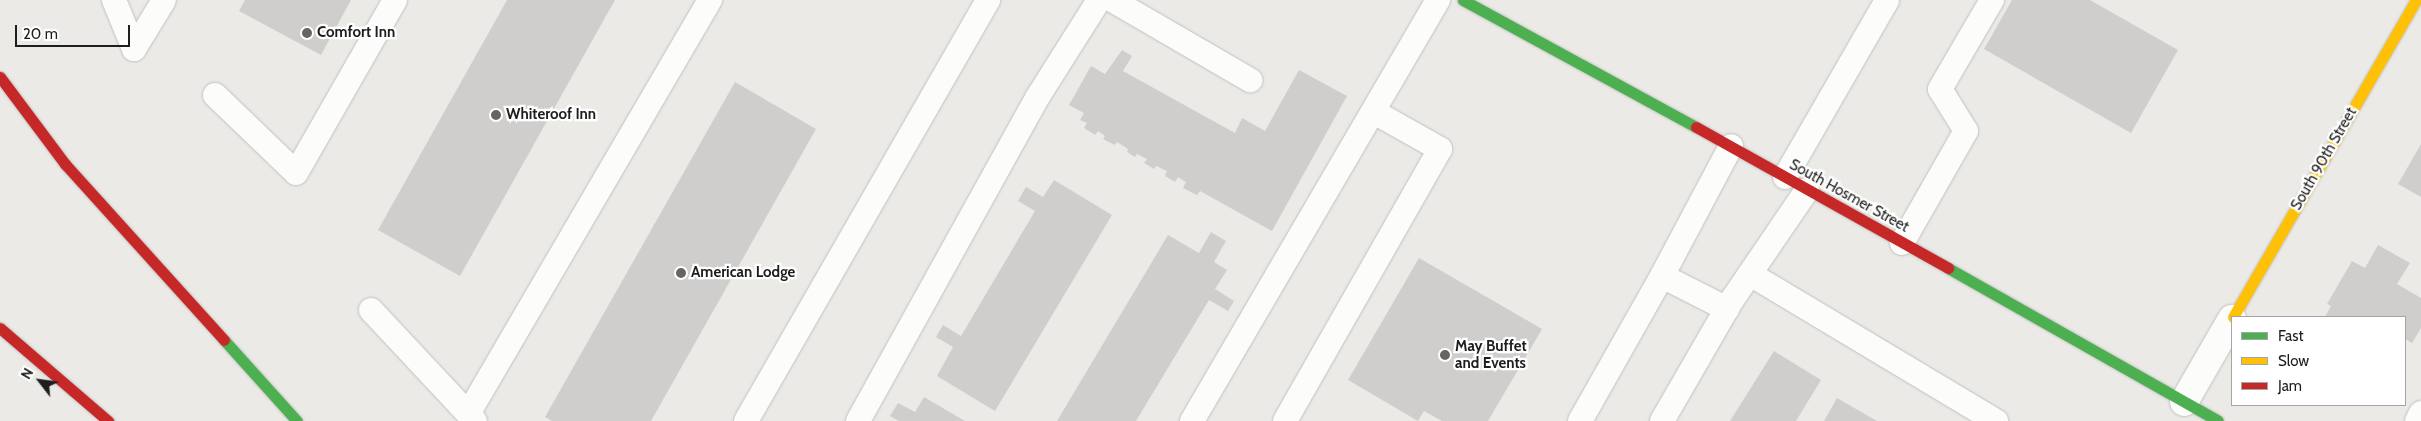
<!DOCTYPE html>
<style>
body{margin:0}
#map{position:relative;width:2421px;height:421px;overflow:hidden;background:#ebeae7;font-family:Cabin,sans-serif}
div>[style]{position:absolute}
.building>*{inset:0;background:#d0cecc}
.roads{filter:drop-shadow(0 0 1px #c1c1bf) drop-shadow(0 0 1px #c1c1bf)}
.lane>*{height:24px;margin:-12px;padding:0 12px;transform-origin:12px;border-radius:12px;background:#fcfcfb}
.street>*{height:28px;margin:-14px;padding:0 14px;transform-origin:14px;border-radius:14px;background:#fcfcfb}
.fast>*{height:11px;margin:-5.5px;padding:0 5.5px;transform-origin:5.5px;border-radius:5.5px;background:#4caf50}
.slow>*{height:11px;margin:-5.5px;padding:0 5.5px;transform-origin:5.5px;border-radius:5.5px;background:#ffc107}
.jam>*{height:11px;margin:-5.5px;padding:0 5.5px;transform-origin:5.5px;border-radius:5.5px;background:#c62828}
.dots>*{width:14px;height:14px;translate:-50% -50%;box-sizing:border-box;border:2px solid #fff;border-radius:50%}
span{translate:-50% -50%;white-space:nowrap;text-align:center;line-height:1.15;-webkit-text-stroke:4.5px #fff;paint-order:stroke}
.poi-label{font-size:15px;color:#1e1e1e;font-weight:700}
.left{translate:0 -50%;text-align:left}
.street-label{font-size:15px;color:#1e1e1e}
.legend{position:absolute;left:2231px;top:316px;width:175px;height:90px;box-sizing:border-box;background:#fff;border:1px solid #a5a5a5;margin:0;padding:6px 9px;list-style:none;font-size:15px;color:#1e1e1e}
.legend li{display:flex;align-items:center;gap:10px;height:25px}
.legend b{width:25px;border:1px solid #a5a5a5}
.north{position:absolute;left:15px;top:356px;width:50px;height:50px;-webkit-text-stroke:4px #fff;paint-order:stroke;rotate:300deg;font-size:14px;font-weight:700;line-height:20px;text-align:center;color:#1e1e1e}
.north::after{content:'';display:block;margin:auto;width:18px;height:22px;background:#1e1e1e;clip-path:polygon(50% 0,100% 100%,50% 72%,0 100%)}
.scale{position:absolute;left:15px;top:25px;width:115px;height:22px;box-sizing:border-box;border:2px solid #1e1e1e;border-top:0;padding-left:6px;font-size:15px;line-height:18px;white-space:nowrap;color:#1e1e1e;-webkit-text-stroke:4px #fff;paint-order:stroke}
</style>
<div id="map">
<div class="building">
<i style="clip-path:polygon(245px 0,351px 0,321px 55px,239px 11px)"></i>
<i style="clip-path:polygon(507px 0,615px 0,460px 276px,378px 230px)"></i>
<i style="clip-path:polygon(2012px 0,2090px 0,2178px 50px,2131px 133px,1984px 49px)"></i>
<i style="clip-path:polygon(1122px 50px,1132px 56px,1123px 71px,1235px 133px,1242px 118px,1265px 131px,1299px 70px,1347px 96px,1272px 231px,1200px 191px,1197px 195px,1183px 188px,1186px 182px,1178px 177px,1175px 182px,1165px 176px,1167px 171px,1156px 166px,1154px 169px,1144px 163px,1147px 159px,1137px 154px,1135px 157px,1127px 152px,1128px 149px,1117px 142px,1115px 145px,1103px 139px,1105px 136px,1098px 131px,1095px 135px,1084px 128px,1087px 123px,1080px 120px,1084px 113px,1069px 105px,1091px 66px,1105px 74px)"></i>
<i style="clip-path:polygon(735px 82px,816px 129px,651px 421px,552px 421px,545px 417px)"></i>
<i style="clip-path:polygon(2421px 144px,2421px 197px,2398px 184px)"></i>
<i style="clip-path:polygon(1054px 180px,1112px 215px,995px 411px,937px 376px,953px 347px,936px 337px,943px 325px,961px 336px,1035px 211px,1018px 201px,1026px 187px,1043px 197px)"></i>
<i style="clip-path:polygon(1211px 232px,1226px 241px,1214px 262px,1227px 270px,1215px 289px,1234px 301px,1228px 311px,1209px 300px,1136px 421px,1057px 421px,1168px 235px,1199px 253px)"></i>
<i style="clip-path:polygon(2378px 245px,2410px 263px,2397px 284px,2421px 298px,2421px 328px,2412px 343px,2405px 339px,2405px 317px,2325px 317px,2331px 306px,2327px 304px,2352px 261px,2365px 268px)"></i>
<i style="clip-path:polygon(1419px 258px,1542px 329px,1488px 421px,1442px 421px,1424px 411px,1418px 421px,1348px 380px)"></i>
<i style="clip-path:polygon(1774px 351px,1821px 380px,1796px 421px,1730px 421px)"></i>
<i style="clip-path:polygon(924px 397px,965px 421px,899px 421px,890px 416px,898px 403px,915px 412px)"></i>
<i style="clip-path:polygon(1837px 398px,1877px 421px,1824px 421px)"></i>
</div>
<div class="roads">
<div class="lane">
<i style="left:114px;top:0;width:53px;rotate:67.8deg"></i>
<i style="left:134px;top:49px;width:57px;rotate:-58.5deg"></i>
<i style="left:1112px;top:0;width:160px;rotate:30.1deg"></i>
<i style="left:215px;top:95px;width:112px;rotate:43.9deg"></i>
<i style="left:296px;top:173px;width:199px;rotate:-60.2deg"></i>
<i style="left:1785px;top:177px;width:204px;rotate:-60deg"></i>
<i style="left:1902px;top:243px;width:129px;rotate:-60.3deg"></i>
<i style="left:1966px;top:131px;width:49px;rotate:-121.8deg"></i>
<i style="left:1940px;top:89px;width:103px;rotate:-59.7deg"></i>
<i style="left:1750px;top:274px;width:287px;rotate:30.9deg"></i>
<i style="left:1662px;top:276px;width:73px;rotate:26.9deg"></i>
<i style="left:371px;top:310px;width:152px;rotate:46.9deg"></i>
<i style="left:468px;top:414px;width:480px;rotate:-59.7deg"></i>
<i style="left:746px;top:421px;width:486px;rotate:-60.1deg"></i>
<i style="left:858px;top:421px;width:369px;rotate:-61deg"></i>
<i style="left:1037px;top:98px;width:116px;rotate:-57.7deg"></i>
<i style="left:1192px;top:421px;width:488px;rotate:-59.7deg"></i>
<i style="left:1285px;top:421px;width:313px;rotate:-60.3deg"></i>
<i style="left:1440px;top:149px;width:76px;rotate:-150.7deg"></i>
<i style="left:1580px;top:421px;width:167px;rotate:-60.5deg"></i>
<i style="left:1662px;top:276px;width:147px;rotate:-62deg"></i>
<i style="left:1662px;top:421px;width:140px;rotate:-60deg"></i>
<i style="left:1732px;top:300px;width:133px;rotate:-55.7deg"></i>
<i style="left:2417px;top:421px;width:9px;rotate:-63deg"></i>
</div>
<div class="street">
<i style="left:2184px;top:402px;width:96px;rotate:-60deg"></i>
</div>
<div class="fast">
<i style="left:1463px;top:0;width:265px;rotate:28.6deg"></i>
<i style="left:1948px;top:268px;width:310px;rotate:29.5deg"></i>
<i style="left:224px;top:340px;width:109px;rotate:48deg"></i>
</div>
<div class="slow">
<i style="left:2233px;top:317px;width:366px;rotate:-60deg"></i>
</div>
<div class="jam">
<i style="left:0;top:77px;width:109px;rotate:53.2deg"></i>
<i style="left:65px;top:164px;width:237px;rotate:47.9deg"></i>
<i style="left:1696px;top:127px;width:289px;rotate:29.2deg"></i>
<i style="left:0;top:328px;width:143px;rotate:40.7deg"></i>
</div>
</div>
<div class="dots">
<i style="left:307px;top:33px;background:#666564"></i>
<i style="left:496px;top:115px;background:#666564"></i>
<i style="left:681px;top:273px;background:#666564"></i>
<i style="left:1445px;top:355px;background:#666564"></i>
</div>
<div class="poi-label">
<span class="left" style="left:317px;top:33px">Comfort Inn</span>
<span class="left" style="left:506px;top:115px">Whiteroof Inn</span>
<span class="left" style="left:691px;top:273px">American Lodge</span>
<span class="left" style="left:1455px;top:355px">May Buffet<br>and Events</span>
</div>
<div class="street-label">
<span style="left:2324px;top:159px;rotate:-60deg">South 90th Street</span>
<span style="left:1849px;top:196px;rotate:29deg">South Hosmer Street</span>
</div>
<ul class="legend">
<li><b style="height:6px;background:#4caf50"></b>Fast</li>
<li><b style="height:6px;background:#ffc107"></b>Slow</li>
<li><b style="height:6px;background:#c62828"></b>Jam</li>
</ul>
<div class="north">N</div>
<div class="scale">20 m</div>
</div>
